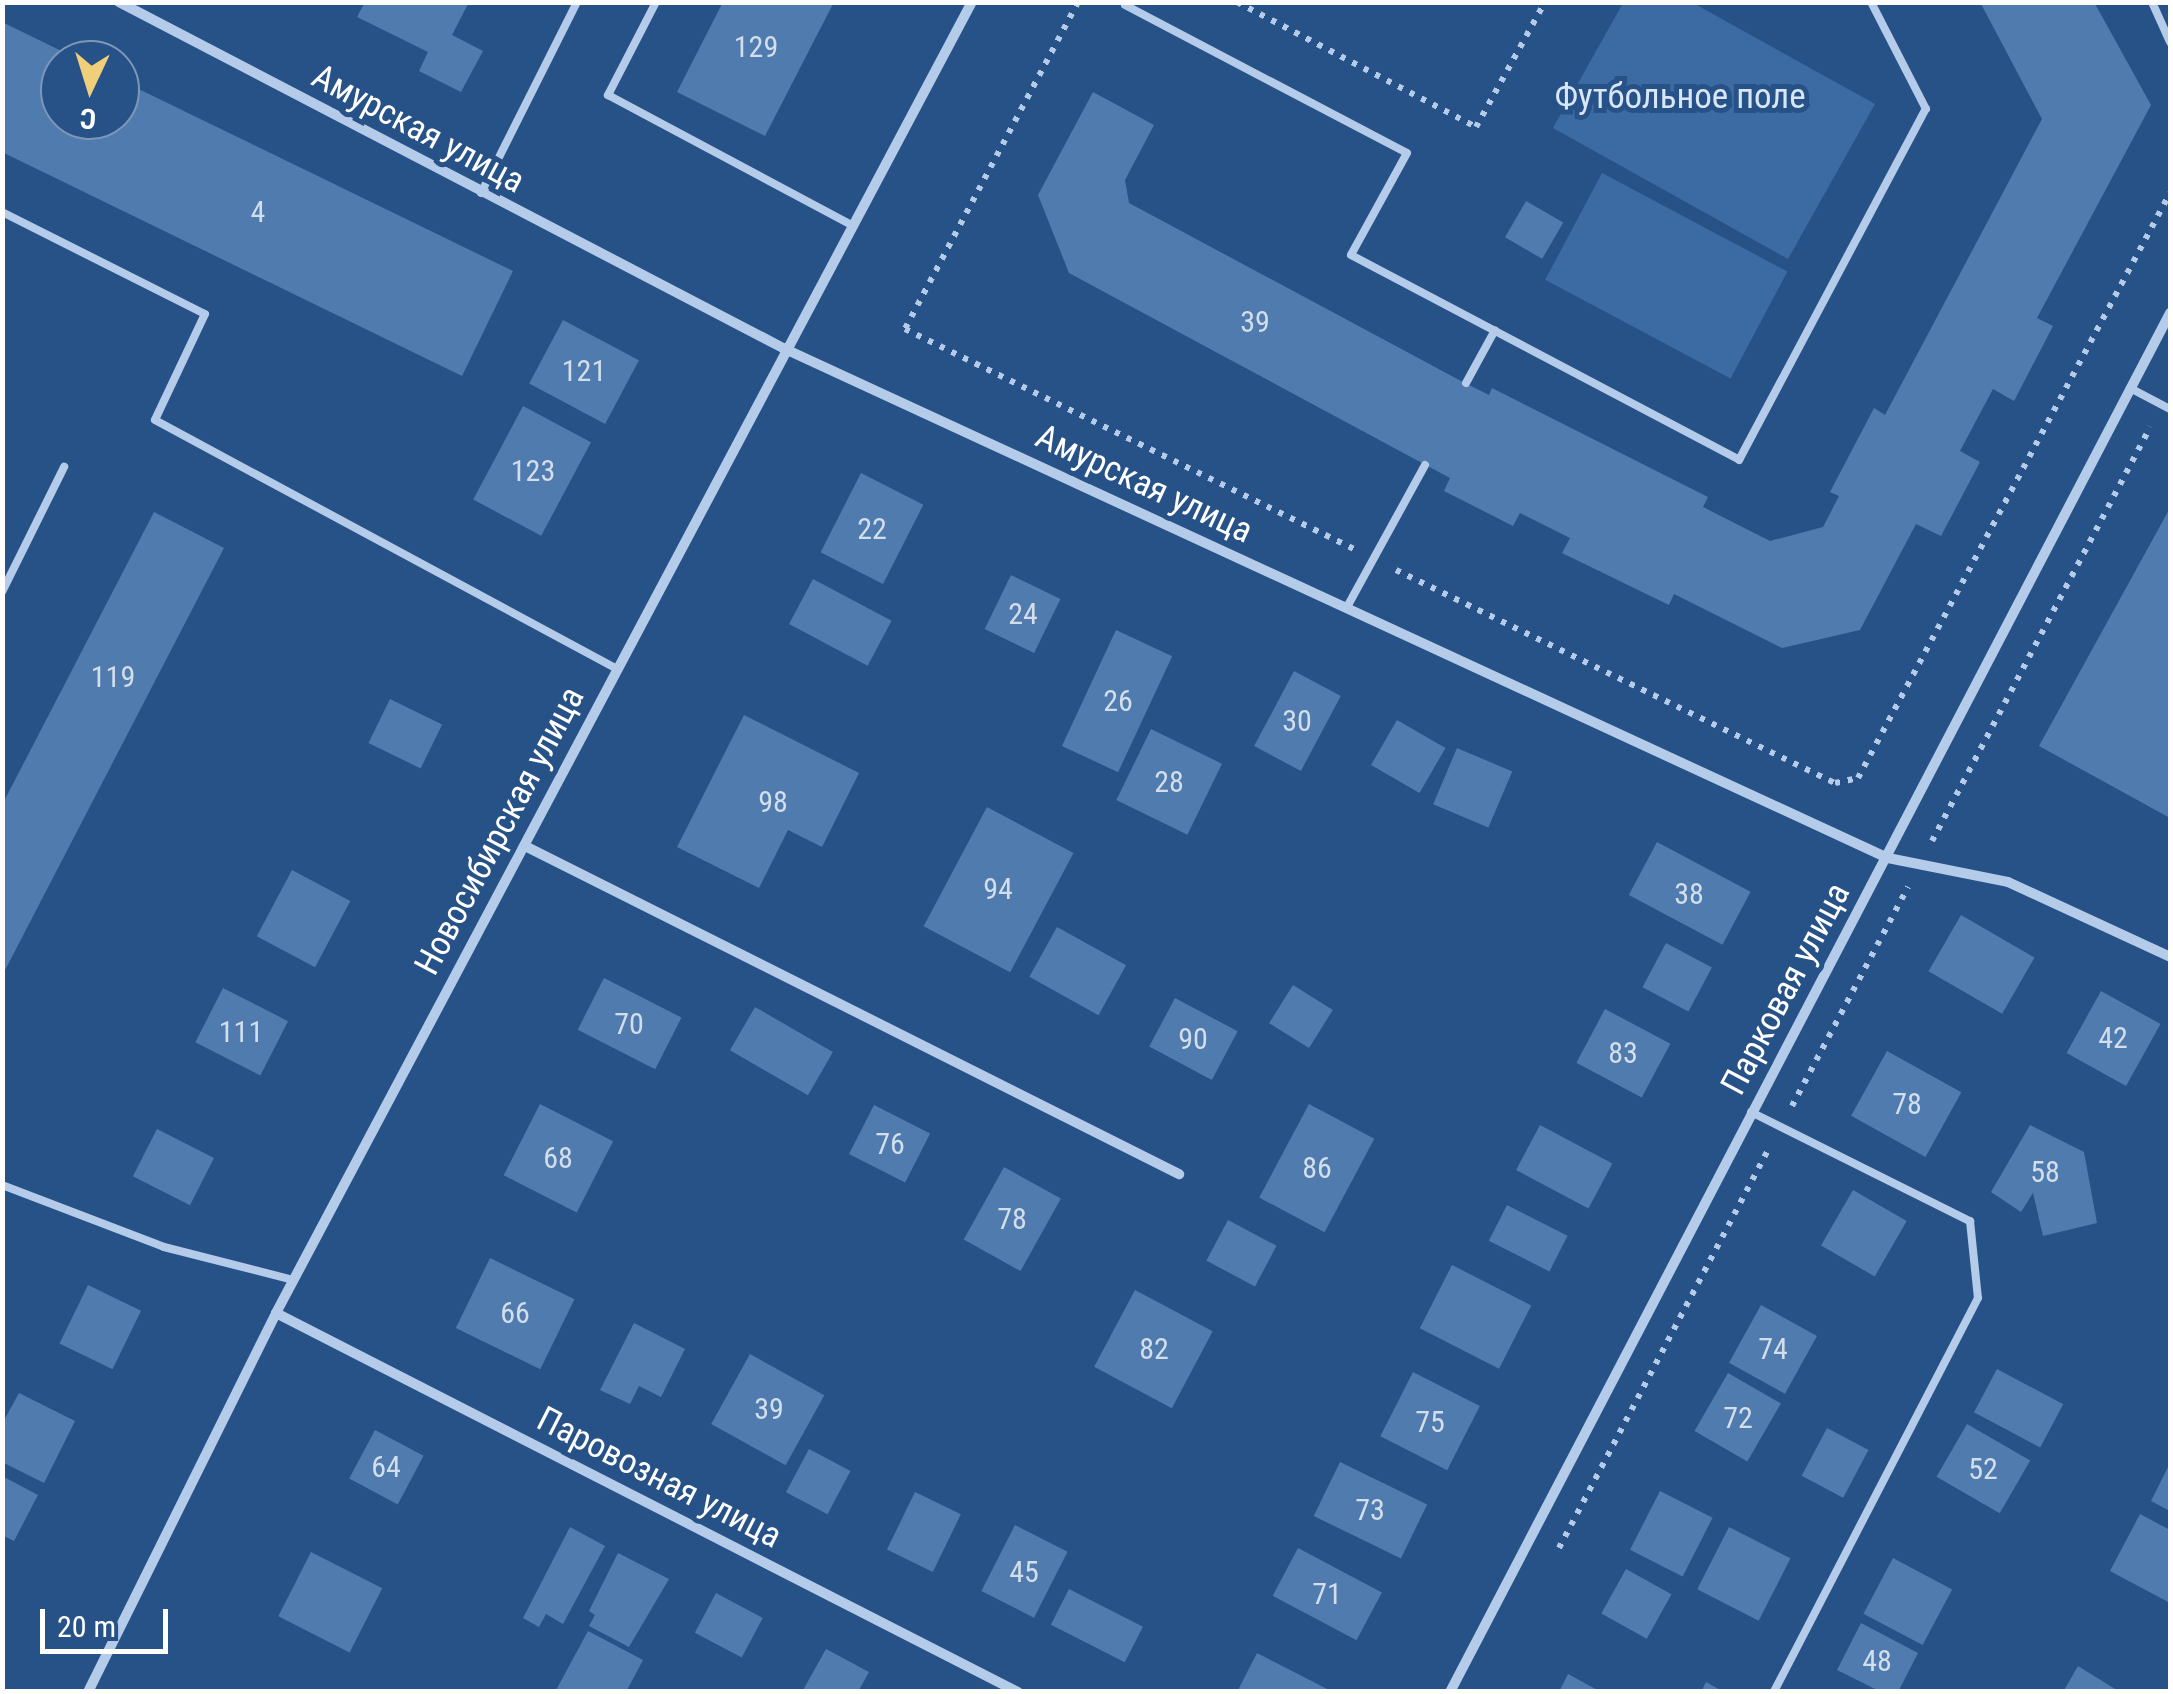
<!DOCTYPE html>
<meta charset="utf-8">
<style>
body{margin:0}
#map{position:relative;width:2173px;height:1694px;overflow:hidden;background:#275288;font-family:"Roboto Condensed",sans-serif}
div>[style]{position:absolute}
.green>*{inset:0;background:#3c6ba4;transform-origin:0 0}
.building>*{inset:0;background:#507baf;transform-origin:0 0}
.path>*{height:6px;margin-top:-3px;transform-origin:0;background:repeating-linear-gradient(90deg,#b4cce9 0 5px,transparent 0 13px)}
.service>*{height:8px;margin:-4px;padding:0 4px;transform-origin:4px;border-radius:4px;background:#b4cce9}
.minor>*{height:10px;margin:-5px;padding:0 5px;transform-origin:5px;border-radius:5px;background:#b4cce9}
span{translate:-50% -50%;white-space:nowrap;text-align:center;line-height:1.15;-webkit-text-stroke:10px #275288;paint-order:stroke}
.number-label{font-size:30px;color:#d3deeb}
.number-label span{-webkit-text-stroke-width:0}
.park-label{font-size:35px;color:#d8e6f7}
.street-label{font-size:35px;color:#fff}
.frame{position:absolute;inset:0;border:5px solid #fff;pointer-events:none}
.north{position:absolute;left:40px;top:40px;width:100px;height:100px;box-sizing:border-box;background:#275288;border:2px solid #7d97b8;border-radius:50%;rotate:184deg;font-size:28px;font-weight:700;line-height:40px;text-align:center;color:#fff}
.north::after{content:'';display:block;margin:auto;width:35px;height:45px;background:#f1ce7a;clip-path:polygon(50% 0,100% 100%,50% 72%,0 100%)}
.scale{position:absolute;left:40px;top:1609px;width:128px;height:45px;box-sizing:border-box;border:5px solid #fff;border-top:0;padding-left:12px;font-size:30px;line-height:35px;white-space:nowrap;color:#fff;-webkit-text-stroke:8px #275288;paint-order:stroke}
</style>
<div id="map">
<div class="green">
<i style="clip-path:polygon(1623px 3px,1693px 3px,1875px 104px,1788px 259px,1553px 128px)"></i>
<i style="left:1602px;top:173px;width:210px;height:121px;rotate:28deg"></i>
</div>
<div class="building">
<i style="clip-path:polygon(365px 2px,469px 2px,452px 35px,483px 51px,461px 92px,419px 71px,428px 52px,357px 17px)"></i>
<i style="clip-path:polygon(723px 2px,834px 2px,765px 136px,677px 92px)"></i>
<i style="clip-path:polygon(1980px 2px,2094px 2px,2151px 105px,2037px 318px,2053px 326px,2014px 401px,1993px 389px,1960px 451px,1980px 462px,1941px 536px,1916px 524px,1860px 630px,1782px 648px,1674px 594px,1669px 605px,1562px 553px,1570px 538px,1520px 513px,1513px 526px,1444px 491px,1450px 478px,1069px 273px,1038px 195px,1093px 92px,1154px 125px,1125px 180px,1129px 203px,1461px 381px,1489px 395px,1492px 388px,1708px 497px,1703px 507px,1770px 541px,1823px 527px,1839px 496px,1830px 492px,1874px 408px,1885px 415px,2042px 119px)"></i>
<i style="clip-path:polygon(2px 22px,80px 60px,60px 60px,60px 120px,120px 120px,120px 80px,513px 271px,462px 376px,2px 152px)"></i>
<i style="left:1526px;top:201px;width:43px;height:42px;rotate:30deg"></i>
<i style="left:563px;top:320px;width:86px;height:72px;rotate:28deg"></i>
<i style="left:523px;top:406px;width:77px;height:106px;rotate:28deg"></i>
<i style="left:861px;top:473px;width:70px;height:89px;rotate:27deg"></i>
<i style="clip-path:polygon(2170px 508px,2170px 818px,2039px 746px)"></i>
<i style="clip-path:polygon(154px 512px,224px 548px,2px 976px,2px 805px)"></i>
<i style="left:1011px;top:575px;width:55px;height:60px;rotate:26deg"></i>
<i style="left:813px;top:579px;width:89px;height:51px;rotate:28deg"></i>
<i style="left:1116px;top:630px;width:62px;height:128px;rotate:25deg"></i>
<i style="left:1294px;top:671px;width:53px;height:85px;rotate:28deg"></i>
<i style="left:390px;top:699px;width:58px;height:49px;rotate:26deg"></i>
<i style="clip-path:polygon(744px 715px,859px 773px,822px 847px,788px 830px,759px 888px,677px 847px)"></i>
<i style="left:1397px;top:720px;width:56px;height:52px;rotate:30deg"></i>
<i style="left:1151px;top:729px;width:79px;height:79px;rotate:26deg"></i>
<i style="left:1457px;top:748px;width:60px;height:61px;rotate:23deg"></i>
<i style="left:987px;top:807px;width:98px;height:135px;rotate:28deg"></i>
<i style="left:1657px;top:842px;width:106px;height:60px;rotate:28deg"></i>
<i style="left:292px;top:870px;width:66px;height:75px;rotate:28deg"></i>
<i style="left:1961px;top:915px;width:85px;height:65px;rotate:30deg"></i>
<i style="left:1057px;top:927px;width:79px;height:57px;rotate:29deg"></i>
<i style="left:1666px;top:943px;width:52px;height:50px;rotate:28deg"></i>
<i style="left:604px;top:978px;width:87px;height:58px;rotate:27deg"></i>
<i style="left:1293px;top:985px;width:47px;height:45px;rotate:32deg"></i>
<i style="left:223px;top:988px;width:73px;height:61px;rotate:27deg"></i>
<i style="left:2101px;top:991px;width:68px;height:71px;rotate:29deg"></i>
<i style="left:1175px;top:998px;width:71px;height:55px;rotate:28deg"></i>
<i style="left:755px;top:1007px;width:90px;height:50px;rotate:30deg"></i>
<i style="left:1605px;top:1009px;width:74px;height:61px;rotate:28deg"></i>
<i style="left:1887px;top:1051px;width:85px;height:74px;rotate:29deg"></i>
<i style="left:540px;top:1104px;width:82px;height:80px;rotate:27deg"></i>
<i style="left:1309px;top:1104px;width:74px;height:106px;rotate:28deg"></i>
<i style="left:874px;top:1105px;width:63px;height:55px;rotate:27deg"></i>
<i style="left:1540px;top:1125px;width:82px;height:51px;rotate:28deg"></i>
<i style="clip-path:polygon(2030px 1125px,2084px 1152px,2097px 1223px,2043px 1236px,2033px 1193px,2021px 1212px,1991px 1192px)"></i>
<i style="left:157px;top:1129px;width:64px;height:53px;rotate:27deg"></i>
<i style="left:1004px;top:1167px;width:65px;height:83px;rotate:29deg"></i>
<i style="left:1853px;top:1190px;width:62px;height:64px;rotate:30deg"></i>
<i style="left:1507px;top:1205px;width:68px;height:40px;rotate:27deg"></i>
<i style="left:1228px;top:1220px;width:55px;height:46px;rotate:28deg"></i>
<i style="left:490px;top:1258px;width:94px;height:78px;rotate:26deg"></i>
<i style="left:1452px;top:1265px;width:89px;height:71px;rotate:27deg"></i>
<i style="left:88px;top:1285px;width:59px;height:65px;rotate:26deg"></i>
<i style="left:1135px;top:1290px;width:88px;height:87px;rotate:28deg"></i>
<i style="left:1761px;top:1305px;width:64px;height:66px;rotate:29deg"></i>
<i style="clip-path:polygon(634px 1323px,685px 1349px,661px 1397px,639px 1386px,630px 1404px,600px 1390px)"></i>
<i style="left:750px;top:1354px;width:85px;height:80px;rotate:29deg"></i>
<i style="left:1997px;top:1369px;width:75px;height:49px;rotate:28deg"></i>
<i style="left:1413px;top:1372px;width:75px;height:72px;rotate:27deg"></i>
<i style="left:1728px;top:1373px;width:61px;height:67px;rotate:30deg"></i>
<i style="clip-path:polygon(19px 1393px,75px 1421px,44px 1483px,2px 1462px,2px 1424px)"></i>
<i style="left:1967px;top:1424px;width:73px;height:61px;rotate:30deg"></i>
<i style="left:1827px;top:1428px;width:47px;height:54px;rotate:28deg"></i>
<i style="left:375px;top:1430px;width:55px;height:55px;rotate:28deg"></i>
<i style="left:809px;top:1449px;width:47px;height:49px;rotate:28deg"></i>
<i style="left:1340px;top:1462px;width:97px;height:60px;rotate:26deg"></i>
<i style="clip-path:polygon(2170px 1463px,2170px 1511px,2151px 1501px)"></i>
<i style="clip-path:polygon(2px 1476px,38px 1495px,14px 1541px,2px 1535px)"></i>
<i style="left:1660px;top:1491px;width:59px;height:66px;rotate:27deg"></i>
<i style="left:915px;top:1492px;width:51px;height:64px;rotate:26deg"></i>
<i style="clip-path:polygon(2140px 1514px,2170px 1530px,2170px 1603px,2110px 1571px)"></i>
<i style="left:1015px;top:1525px;width:59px;height:74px;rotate:27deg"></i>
<i style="clip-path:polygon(570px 1527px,605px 1546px,563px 1624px,546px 1614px,539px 1627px,523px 1618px)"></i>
<i style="left:1729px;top:1527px;width:69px;height:70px;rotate:27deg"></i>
<i style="left:1298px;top:1548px;width:95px;height:54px;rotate:28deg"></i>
<i style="left:311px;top:1552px;width:80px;height:72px;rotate:27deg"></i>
<i style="clip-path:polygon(618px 1553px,669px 1579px,629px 1647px,589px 1626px,595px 1615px,589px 1611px)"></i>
<i style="left:1893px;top:1558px;width:67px;height:63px;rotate:28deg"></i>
<i style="left:1626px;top:1569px;width:52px;height:51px;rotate:29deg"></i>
<i style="left:1069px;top:1589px;width:83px;height:40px;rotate:27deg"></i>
<i style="left:716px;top:1593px;width:53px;height:45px;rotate:28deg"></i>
<i style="clip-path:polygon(1861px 1623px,1918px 1653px,1898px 1692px,1881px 1692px,1837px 1670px)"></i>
<i style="clip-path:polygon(588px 1631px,643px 1660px,626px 1692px,555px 1692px)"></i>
<i style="clip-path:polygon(826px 1649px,869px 1672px,858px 1692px,802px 1692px)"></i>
<i style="clip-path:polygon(1257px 1653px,1333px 1692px,1237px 1692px)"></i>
<i style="clip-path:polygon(2078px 1666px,2120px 1692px,2063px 1692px)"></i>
<i style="clip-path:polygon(1568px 1674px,1601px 1692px,1559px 1692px)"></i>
<i style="clip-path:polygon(1706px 1682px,1724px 1692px,1701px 1692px)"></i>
</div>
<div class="path">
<i style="left:1078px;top:2px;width:370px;rotate:117.9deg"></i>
<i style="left:905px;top:329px;width:500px;rotate:26.1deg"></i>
<i style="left:1237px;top:2px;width:270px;rotate:27.6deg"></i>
<i style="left:1476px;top:127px;width:143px;rotate:-61.1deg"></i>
<i style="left:1396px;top:570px;width:488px;rotate:25.9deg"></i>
<i style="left:1835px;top:783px;width:24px;rotate:-12deg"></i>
<i style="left:1858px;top:778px;width:663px;rotate:-61.93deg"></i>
<i style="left:1932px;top:841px;width:468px;rotate:-62.2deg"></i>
<i style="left:1792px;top:1106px;width:248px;rotate:-62.1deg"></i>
<i style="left:1559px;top:1548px;width:452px;rotate:-62.3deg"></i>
</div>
<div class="service">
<i style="left:656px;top:2px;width:105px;rotate:117.3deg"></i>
<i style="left:608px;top:95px;width:274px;rotate:28.1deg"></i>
<i style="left:2152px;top:2px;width:44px;rotate:65.8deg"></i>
<i style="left:1125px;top:5px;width:318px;rotate:27.7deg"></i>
<i style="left:1407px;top:153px;width:116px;rotate:118.8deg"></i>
<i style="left:1351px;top:255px;width:439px;rotate:27.8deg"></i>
<i style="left:1739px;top:460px;width:398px;rotate:-62deg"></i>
<i style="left:1926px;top:109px;width:120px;rotate:-117.2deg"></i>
<i style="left:481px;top:193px;width:214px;rotate:-63.3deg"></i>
<i style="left:2px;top:212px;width:227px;rotate:26.7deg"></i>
<i style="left:205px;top:314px;width:117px;rotate:115.3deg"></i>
<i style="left:155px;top:420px;width:525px;rotate:28.32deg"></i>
<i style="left:1466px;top:383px;width:60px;rotate:-61.3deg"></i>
<i style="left:2130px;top:388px;width:45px;rotate:27.7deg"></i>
<i style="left:2px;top:592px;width:140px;rotate:-63.6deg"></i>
<i style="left:1347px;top:607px;width:162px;rotate:-61.2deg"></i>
<i style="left:1751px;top:1112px;width:245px;rotate:26.5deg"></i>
<i style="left:1970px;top:1221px;width:77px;rotate:84.1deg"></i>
<i style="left:1978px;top:1298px;width:444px;rotate:117.4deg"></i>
<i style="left:2px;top:1185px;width:173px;rotate:20.9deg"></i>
<i style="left:164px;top:1247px;width:133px;rotate:14.3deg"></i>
</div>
<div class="minor">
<i style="left:119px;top:2px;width:749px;rotate:27.52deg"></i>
<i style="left:783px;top:348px;width:1217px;rotate:24.78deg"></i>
<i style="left:1888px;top:858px;width:122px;rotate:11.3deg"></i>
<i style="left:2008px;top:882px;width:179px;rotate:24.8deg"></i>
<i style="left:525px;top:846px;width:732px;rotate:26.64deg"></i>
<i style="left:276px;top:1313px;width:833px;rotate:27.06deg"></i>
<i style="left:88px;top:1692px;width:423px;rotate:-63.6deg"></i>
<i style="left:276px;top:1313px;width:1484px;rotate:-62.04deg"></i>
<i style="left:1450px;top:1692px;width:1556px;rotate:-62.43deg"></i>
</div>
<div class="number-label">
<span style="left:756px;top:47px">129</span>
<span style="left:258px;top:212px">4</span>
<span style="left:1255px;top:322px">39</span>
<span style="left:584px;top:371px">121</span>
<span style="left:533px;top:471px">123</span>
<span style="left:872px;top:529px">22</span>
<span style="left:1023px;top:614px">24</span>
<span style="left:113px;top:677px">119</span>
<span style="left:1118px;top:701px">26</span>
<span style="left:1297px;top:721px">30</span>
<span style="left:1169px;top:782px">28</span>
<span style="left:773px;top:802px">98</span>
<span style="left:998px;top:889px">94</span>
<span style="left:1689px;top:894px">38</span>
<span style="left:629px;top:1024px">70</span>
<span style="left:241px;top:1032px">111</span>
<span style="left:2113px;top:1038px">42</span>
<span style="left:1193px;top:1039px">90</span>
<span style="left:1623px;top:1053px">83</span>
<span style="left:1907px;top:1104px">78</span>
<span style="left:890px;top:1144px">76</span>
<span style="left:558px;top:1158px">68</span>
<span style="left:1317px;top:1168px">86</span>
<span style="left:2045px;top:1172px">58</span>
<span style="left:1012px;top:1219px">78</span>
<span style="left:515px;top:1313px">66</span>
<span style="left:1154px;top:1349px">82</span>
<span style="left:1773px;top:1349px">74</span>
<span style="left:769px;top:1409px">39</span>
<span style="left:1738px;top:1418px">72</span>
<span style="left:1430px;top:1422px">75</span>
<span style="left:386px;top:1467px">64</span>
<span style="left:1983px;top:1469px">52</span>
<span style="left:1370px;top:1510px">73</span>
<span style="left:1024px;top:1572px">45</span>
<span style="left:1327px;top:1594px">71</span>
<span style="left:1877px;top:1661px">48</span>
</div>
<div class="park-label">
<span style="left:1680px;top:97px">Футбольное поле</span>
</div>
<div class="street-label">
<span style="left:418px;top:129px;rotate:28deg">Амурская улица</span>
<span style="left:1144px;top:484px;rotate:25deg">Амурская улица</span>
<span style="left:500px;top:831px;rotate:-62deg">Новосибирская улица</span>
<span style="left:1786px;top:989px;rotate:-62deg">Парковая улица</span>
<span style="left:659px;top:1478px;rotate:27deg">Паровозная улица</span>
</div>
<div class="frame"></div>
<div class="north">С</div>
<div class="scale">20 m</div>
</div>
